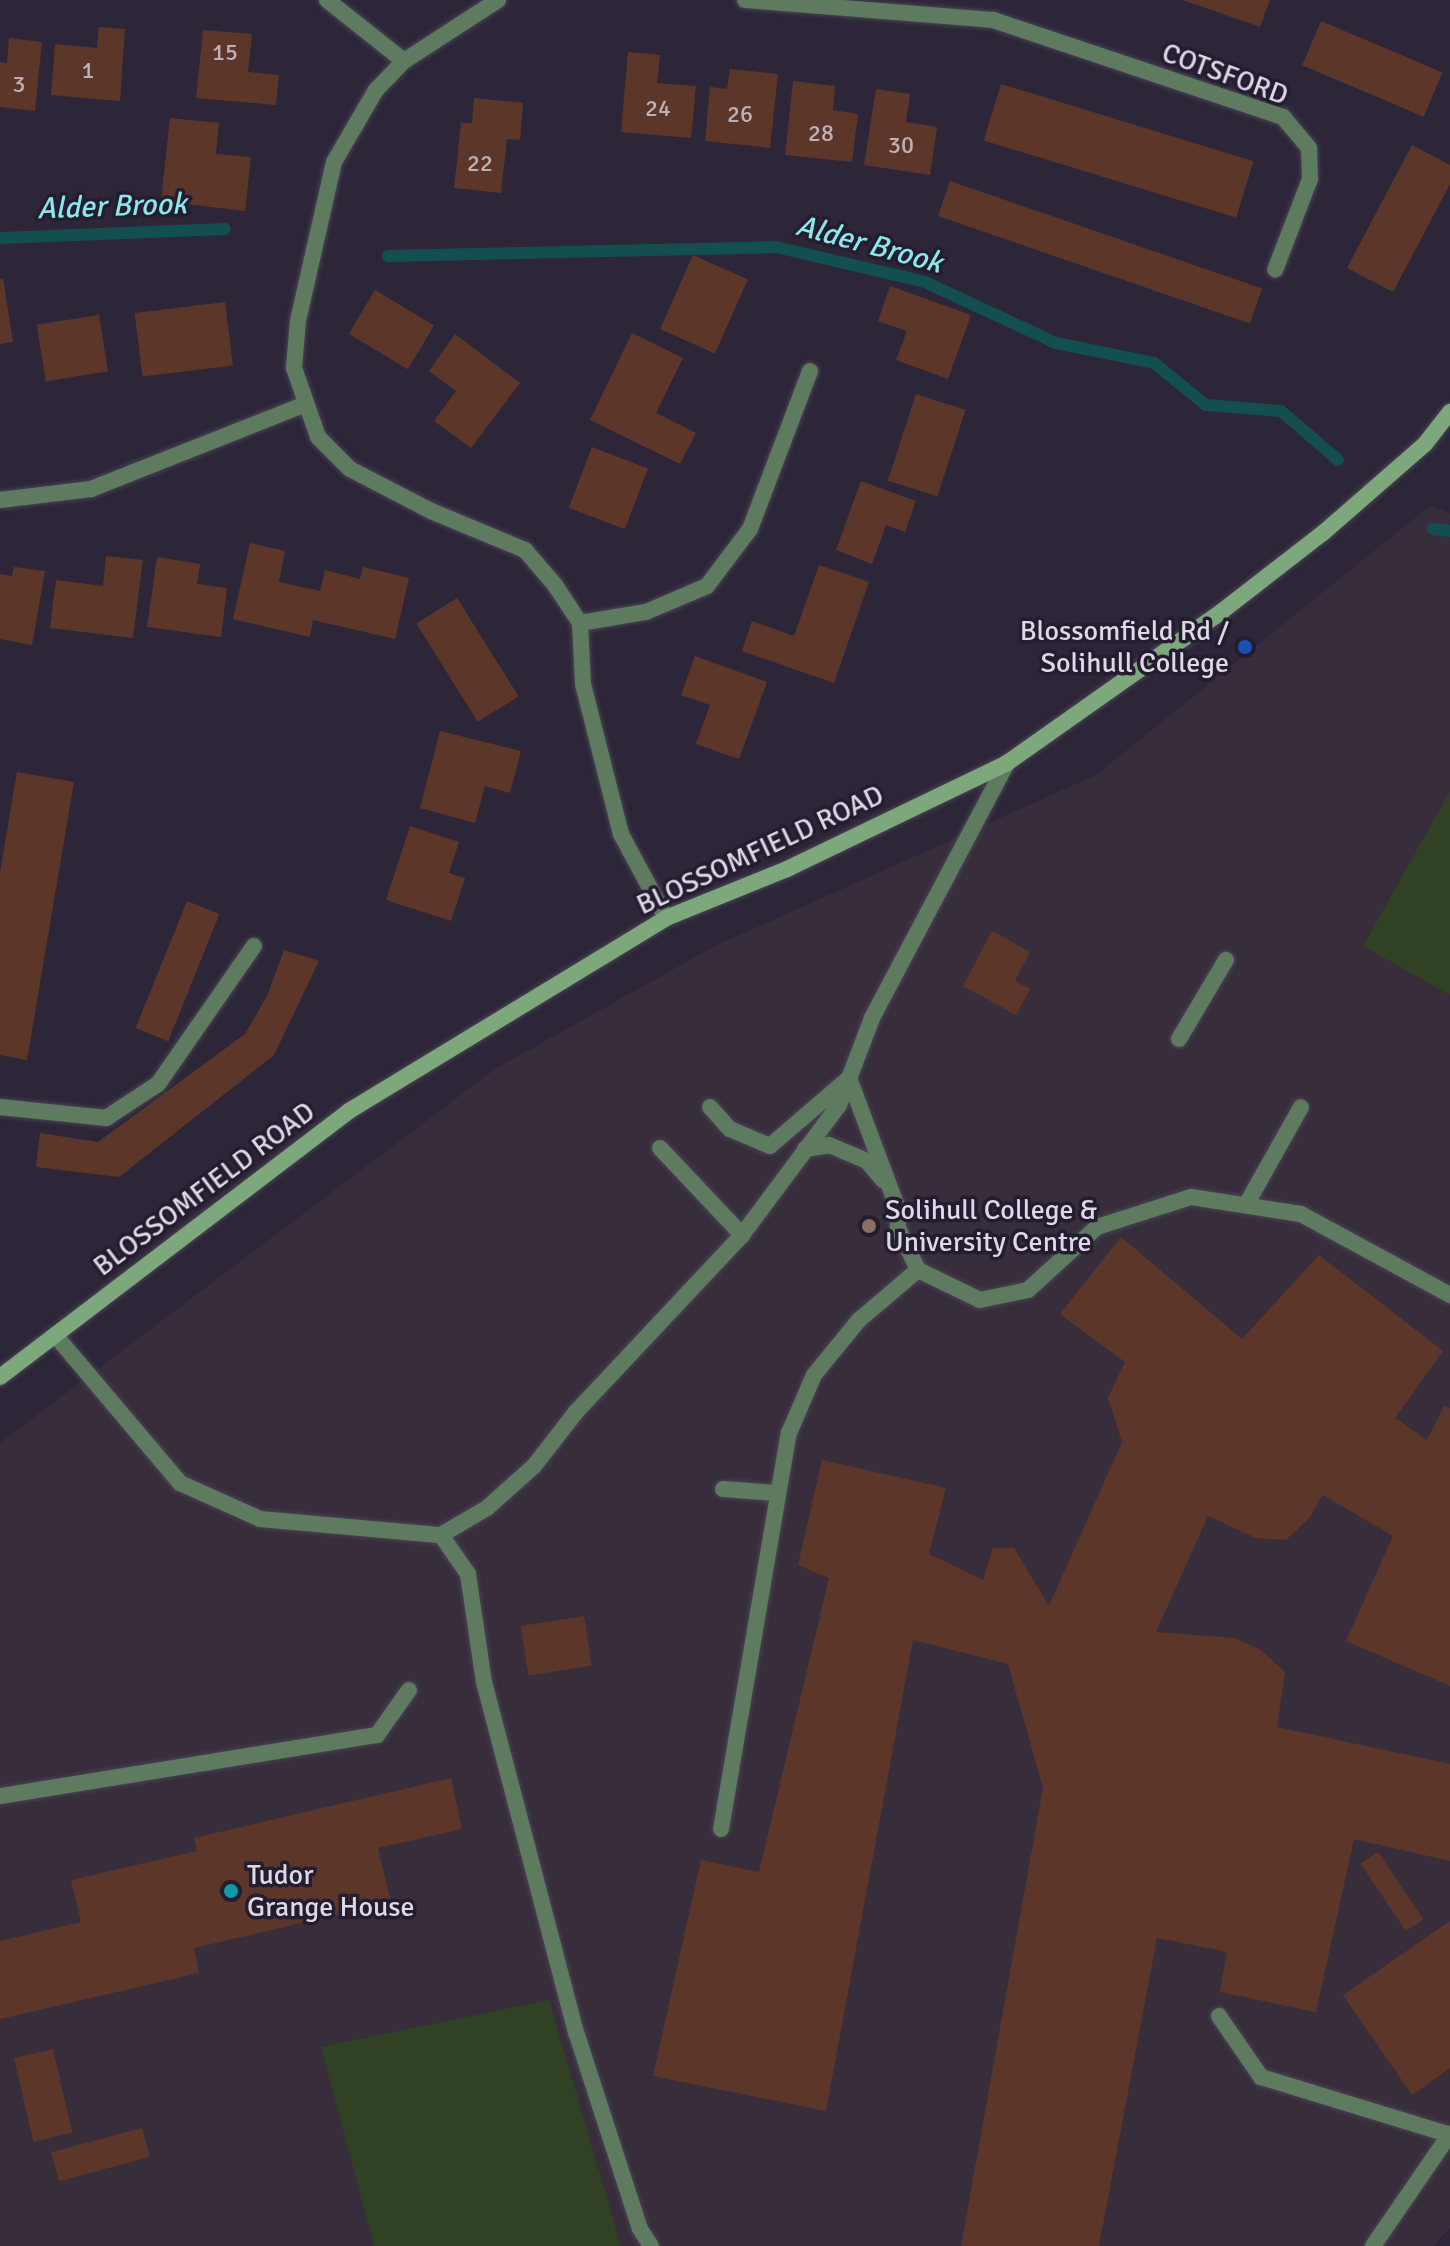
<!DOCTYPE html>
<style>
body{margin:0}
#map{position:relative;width:1450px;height:2246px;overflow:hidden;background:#2d2639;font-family:Signika,sans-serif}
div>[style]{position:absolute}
.education>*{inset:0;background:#382d3b}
.green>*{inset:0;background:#314124}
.stream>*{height:12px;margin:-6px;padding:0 6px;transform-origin:6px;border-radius:6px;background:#134e50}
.building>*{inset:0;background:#5c3729;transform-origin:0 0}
.roads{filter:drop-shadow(0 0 2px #494355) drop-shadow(0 0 2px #494355)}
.lane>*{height:16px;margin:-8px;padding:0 8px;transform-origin:8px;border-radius:8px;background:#5f7b5f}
.street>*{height:16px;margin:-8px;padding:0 8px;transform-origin:8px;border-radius:8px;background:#5f7b5f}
.secondary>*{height:16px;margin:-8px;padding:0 8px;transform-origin:8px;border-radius:8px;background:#7ca87c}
.dots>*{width:22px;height:22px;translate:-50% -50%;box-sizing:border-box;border:4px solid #241c2f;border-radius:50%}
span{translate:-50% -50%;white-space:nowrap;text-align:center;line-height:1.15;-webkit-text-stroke:7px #241c2f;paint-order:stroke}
.number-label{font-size:24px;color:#bdb0b7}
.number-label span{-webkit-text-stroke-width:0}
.street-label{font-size:28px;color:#ddd9e6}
.poi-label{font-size:28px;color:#ddd9e6}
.right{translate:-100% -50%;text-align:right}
.left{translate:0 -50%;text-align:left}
.water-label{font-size:30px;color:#8ce7eb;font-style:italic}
</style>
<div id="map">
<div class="education">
<i style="clip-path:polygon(1430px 506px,1450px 513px,1450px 2228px,1433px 2246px,0 2246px,0 1443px,495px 1069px,715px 946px,1096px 775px)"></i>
</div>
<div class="green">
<i style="clip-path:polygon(1450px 791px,1450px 995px,1363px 946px)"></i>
<i style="clip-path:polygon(549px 2000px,621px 2246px,374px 2246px,321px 2047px)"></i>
</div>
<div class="stream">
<i style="left:0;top:238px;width:225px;rotate:-2.3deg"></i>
<i style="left:388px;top:256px;width:388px;rotate:-1.3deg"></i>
<i style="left:776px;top:247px;width:153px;rotate:13.2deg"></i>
<i style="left:925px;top:282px;width:145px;rotate:25deg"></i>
<i style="left:1056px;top:343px;width:100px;rotate:11.5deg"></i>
<i style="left:1154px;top:363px;width:67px;rotate:38.9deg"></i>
<i style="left:1206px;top:405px;width:75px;rotate:4.6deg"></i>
<i style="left:1281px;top:411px;width:75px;rotate:40.7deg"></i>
<i style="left:1433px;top:529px;width:17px;rotate:7deg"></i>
</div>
<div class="building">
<i style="clip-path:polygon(1183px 0,1270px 0,1260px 27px)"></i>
<i style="left:1321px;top:21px;width:132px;height:48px;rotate:23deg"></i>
<i style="clip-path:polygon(99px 27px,125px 29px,120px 101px,51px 95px,55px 44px,97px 48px)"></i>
<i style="clip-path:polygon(203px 30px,252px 34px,248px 72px,279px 75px,276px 105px,196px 98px)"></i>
<i style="clip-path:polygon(9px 38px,42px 42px,35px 111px,0 107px,0 62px,7px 63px)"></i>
<i style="clip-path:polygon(628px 52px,660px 55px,657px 83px,696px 86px,691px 138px,621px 132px)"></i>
<i style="clip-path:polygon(730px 69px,778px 74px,770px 148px,705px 141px,710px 87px,727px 89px)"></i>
<i style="clip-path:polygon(793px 81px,835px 86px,833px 110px,858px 114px,852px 162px,785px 155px)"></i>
<i style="left:1001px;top:84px;width:264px;height:59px;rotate:17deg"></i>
<i style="clip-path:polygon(876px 89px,910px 94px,906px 122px,937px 127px,930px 175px,864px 165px)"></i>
<i style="clip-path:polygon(474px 98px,523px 103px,520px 140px,507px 139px,501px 193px,454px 188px,461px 123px,472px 123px)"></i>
<i style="clip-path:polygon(170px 118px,219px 123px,216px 154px,251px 157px,245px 211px,161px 201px)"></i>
<i style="clip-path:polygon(1412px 145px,1450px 165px,1450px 184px,1393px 292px,1347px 268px)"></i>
<i style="left:950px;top:181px;width:330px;height:37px;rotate:19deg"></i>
<i style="left:693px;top:255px;width:60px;height:81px;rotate:24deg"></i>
<i style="clip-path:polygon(3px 278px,13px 342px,0 344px,0 279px)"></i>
<i style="clip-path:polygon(890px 286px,971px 315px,948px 379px,896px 360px,907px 331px,878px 321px)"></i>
<i style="left:375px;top:290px;width:69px;height:51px;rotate:31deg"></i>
<i style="left:225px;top:302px;width:64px;height:91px;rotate:83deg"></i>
<i style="left:99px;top:315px;width:57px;height:63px;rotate:81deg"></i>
<i style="clip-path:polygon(632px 333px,683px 358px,656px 413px,696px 433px,680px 464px,590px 420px)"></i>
<i style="clip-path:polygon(455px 334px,520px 383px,471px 448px,434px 421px,456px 391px,429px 371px)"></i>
<i style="left:916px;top:394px;width:52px;height:91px;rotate:18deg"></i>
<i style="left:592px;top:447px;width:60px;height:65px;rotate:21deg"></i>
<i style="clip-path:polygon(861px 481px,916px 501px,905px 532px,886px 525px,872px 564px,836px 550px)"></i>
<i style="clip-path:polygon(250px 543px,285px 551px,279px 582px,320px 591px,325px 570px,360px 579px,363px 567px,409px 578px,395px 639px,313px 620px,310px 637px,233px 619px)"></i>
<i style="clip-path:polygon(106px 556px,143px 560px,133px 638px,50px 628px,56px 580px,103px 586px)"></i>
<i style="clip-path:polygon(157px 557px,200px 564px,197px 584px,227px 588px,221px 637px,147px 627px)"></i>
<i style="clip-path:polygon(819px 565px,869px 582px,834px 683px,742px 651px,752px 621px,794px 636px)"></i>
<i style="clip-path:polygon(14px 567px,45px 571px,32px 645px,0 639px,0 574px,12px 576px)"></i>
<i style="left:457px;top:598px;width:116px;height:48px;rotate:58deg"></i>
<i style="clip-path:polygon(695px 656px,767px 682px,739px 759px,696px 744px,710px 705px,681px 695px)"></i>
<i style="clip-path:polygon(440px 731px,521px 751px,510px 793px,485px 786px,475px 823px,420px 808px)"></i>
<i style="clip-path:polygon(17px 772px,74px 782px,27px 1060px,0 1055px,0 872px)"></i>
<i style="clip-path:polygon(410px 826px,459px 842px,449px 873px,465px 878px,451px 921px,386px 900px)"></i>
<i style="left:187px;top:901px;width:35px;height:137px;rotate:22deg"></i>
<i style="clip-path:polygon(992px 931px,1030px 952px,1015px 981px,1030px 989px,1016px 1015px,963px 986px)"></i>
<i style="clip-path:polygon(284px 950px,319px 961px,274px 1055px,119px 1177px,36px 1167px,40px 1133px,98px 1142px,245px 1034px,267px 996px)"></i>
<i style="clip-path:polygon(1121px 1237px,1242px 1339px,1319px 1255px,1443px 1351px,1395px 1418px,1427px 1440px,1444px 1406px,1450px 1408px,1450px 1686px,1346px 1641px,1393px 1536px,1323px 1495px,1310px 1517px,1286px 1540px,1256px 1538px,1208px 1516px,1156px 1632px,1235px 1638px,1261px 1650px,1285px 1672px,1277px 1727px,1450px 1764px,1450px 1861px,1354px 1839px,1316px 2012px,1220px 1992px,1227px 1952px,1157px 1938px,1099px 2246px,961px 2246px,1043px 1788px,1008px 1664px,913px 1640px,826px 2111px,653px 2076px,701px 1860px,759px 1872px,829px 1578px,798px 1565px,822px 1460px,946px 1488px,929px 1554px,983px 1580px,993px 1548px,1014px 1548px,1049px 1606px,1122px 1442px,1108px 1398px,1125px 1362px,1060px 1314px)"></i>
<i style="left:584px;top:1616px;width:50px;height:64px;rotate:81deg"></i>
<i style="clip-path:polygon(451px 1778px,462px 1829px,378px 1848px,391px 1902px,194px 1948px,199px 1973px,0 2019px,0 1941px,81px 1922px,71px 1880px,197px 1851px,194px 1838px)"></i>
<i style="left:1378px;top:1852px;width:81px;height:21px;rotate:56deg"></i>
<i style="clip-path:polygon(1450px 1921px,1450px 2068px,1412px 2095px,1343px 1995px)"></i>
<i style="left:53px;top:2049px;width:86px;height:40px;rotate:77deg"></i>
<i style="left:142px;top:2128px;width:30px;height:94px;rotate:75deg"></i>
</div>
<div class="roads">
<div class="lane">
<i style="left:1179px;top:1039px;width:92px;rotate:-59.3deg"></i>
<i style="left:849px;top:1078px;width:140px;rotate:69.5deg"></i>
<i style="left:898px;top:1209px;width:19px;rotate:90deg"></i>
<i style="left:898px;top:1228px;width:47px;rotate:64.5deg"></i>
<i style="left:918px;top:1270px;width:69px;rotate:25.8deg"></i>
<i style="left:980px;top:1300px;width:49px;rotate:-11.8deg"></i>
<i style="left:1028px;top:1290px;width:93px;rotate:-42.4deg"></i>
<i style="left:1097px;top:1227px;width:99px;rotate:-17.7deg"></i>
<i style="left:1191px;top:1197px;width:111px;rotate:8.8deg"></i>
<i style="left:1301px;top:1214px;width:170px;rotate:28.5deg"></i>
<i style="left:0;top:1107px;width:107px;rotate:5.9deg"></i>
<i style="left:106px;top:1118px;width:62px;rotate:-33.2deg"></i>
<i style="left:158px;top:1084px;width:168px;rotate:-55.2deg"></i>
<i style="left:710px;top:1107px;width:30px;rotate:48deg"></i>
<i style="left:730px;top:1129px;width:43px;rotate:23deg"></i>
<i style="left:770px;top:1146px;width:103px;rotate:-40.7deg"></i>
<i style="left:660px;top:1148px;width:120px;rotate:46.7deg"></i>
<i style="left:805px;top:1149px;width:24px;rotate:-9deg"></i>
<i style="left:829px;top:1145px;width:41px;rotate:22.8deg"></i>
<i style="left:867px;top:1161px;width:25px;rotate:50deg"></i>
<i style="left:1246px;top:1205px;width:112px;rotate:-60.7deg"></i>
<i style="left:55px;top:1335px;width:194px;rotate:49.8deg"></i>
<i style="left:180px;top:1483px;width:88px;rotate:24.2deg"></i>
<i style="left:260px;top:1519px;width:182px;rotate:5.1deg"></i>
<i style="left:441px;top:1535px;width:53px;rotate:-30.4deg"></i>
<i style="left:487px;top:1508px;width:63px;rotate:-41.8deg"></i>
<i style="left:534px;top:1466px;width:68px;rotate:-52.1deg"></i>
<i style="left:576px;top:1412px;width:243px;rotate:-46.8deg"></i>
<i style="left:742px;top:1235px;width:162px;rotate:-53.3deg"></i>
<i style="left:839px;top:1105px;width:93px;rotate:-69.2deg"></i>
<i style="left:872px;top:1018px;width:289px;rotate:-62.1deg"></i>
<i style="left:723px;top:1489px;width:53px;rotate:4.3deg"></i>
<i style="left:441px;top:1535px;width:47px;rotate:55.3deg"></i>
<i style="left:468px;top:1574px;width:109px;rotate:81.6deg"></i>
<i style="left:484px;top:1682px;width:362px;rotate:75.3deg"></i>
<i style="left:576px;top:2032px;width:207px;rotate:72deg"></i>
<i style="left:640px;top:2229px;width:20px;rotate:57deg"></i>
<i style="left:0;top:1796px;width:382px;rotate:-9.2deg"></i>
<i style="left:377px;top:1735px;width:55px;rotate:-54.6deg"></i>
<i style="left:721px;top:1829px;width:402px;rotate:-80.3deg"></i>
<i style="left:789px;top:1433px;width:63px;rotate:-66.7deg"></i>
<i style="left:814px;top:1375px;width:71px;rotate:-50.7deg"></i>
<i style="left:859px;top:1320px;width:77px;rotate:-40.3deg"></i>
<i style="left:1219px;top:2016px;width:74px;rotate:55.5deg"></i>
<i style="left:1261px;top:2077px;width:195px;rotate:17deg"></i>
<i style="left:1373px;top:2246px;width:136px;rotate:-55.5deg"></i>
</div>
<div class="street">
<i style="left:327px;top:0;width:98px;rotate:38.4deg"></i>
<i style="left:498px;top:0;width:112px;rotate:147deg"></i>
<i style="left:404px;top:61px;width:40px;rotate:134deg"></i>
<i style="left:376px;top:90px;width:83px;rotate:120.3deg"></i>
<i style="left:334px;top:162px;width:162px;rotate:102.8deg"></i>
<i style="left:298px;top:320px;width:48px;rotate:94.8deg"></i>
<i style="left:294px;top:368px;width:73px;rotate:70.8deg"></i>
<i style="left:318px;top:437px;width:45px;rotate:45deg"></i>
<i style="left:350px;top:469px;width:91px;rotate:27.4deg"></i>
<i style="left:431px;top:511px;width:102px;rotate:22.5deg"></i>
<i style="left:525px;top:550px;width:46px;rotate:49.4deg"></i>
<i style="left:555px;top:585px;width:45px;rotate:56.7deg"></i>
<i style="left:580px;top:623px;width:61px;rotate:87.2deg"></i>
<i style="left:583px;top:684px;width:155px;rotate:75.8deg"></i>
<i style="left:621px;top:834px;width:95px;rotate:61.8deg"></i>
<i style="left:745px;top:0;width:249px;rotate:4.6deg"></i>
<i style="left:993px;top:20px;width:306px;rotate:18.5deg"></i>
<i style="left:1283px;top:117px;width:40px;rotate:50deg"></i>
<i style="left:1309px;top:148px;width:31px;rotate:88deg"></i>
<i style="left:1310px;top:179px;width:97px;rotate:111deg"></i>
<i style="left:0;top:500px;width:92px;rotate:-6.9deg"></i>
<i style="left:91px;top:489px;width:228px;rotate:-21.6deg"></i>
<i style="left:580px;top:623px;width:67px;rotate:-9.5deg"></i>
<i style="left:646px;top:612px;width:66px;rotate:-23.1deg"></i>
<i style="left:707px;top:586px;width:71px;rotate:-53deg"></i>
<i style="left:750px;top:529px;width:169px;rotate:-69.2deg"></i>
</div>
<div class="secondary">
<i style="left:0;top:1377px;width:439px;rotate:-37.3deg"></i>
<i style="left:349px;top:1111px;width:371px;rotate:-31.3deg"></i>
<i style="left:666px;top:918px;width:131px;rotate:-22deg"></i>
<i style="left:787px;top:869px;width:244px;rotate:-25.7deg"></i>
<i style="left:1007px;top:763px;width:262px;rotate:-35.2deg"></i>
<i style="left:1221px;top:612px;width:129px;rotate:-37.8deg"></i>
<i style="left:1323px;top:533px;width:135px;rotate:-41.1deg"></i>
<i style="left:1425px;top:444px;width:41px;rotate:-52deg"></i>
</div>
</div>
<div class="dots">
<i style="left:1245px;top:647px;background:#1a4fb4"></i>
<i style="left:869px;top:1226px;background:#8d6e63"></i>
<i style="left:231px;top:1891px;background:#0f9aa8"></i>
</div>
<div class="number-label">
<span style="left:225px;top:53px">15</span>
<span style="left:88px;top:71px">1</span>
<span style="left:19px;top:85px">3</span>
<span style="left:658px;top:109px">24</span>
<span style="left:740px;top:115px">26</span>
<span style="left:821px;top:134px">28</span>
<span style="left:901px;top:146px">30</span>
<span style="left:480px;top:164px">22</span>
</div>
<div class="street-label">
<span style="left:1225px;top:74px;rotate:20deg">COTSFORD</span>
<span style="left:760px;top:850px;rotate:-25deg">BLOSSOMFIELD ROAD</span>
<span style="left:204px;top:1189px;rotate:-37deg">BLOSSOMFIELD ROAD</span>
</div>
<div class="poi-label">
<span class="right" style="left:1229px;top:647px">Blossomfield Rd /<br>Solihull College</span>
<span class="left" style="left:885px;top:1226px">Solihull College &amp;<br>University Centre</span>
<span class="left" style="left:247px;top:1891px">Tudor<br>Grange House</span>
</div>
<div class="water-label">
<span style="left:112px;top:207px;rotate:-2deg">Alder Brook</span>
<span style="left:869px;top:245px;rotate:15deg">Alder Brook</span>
</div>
</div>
